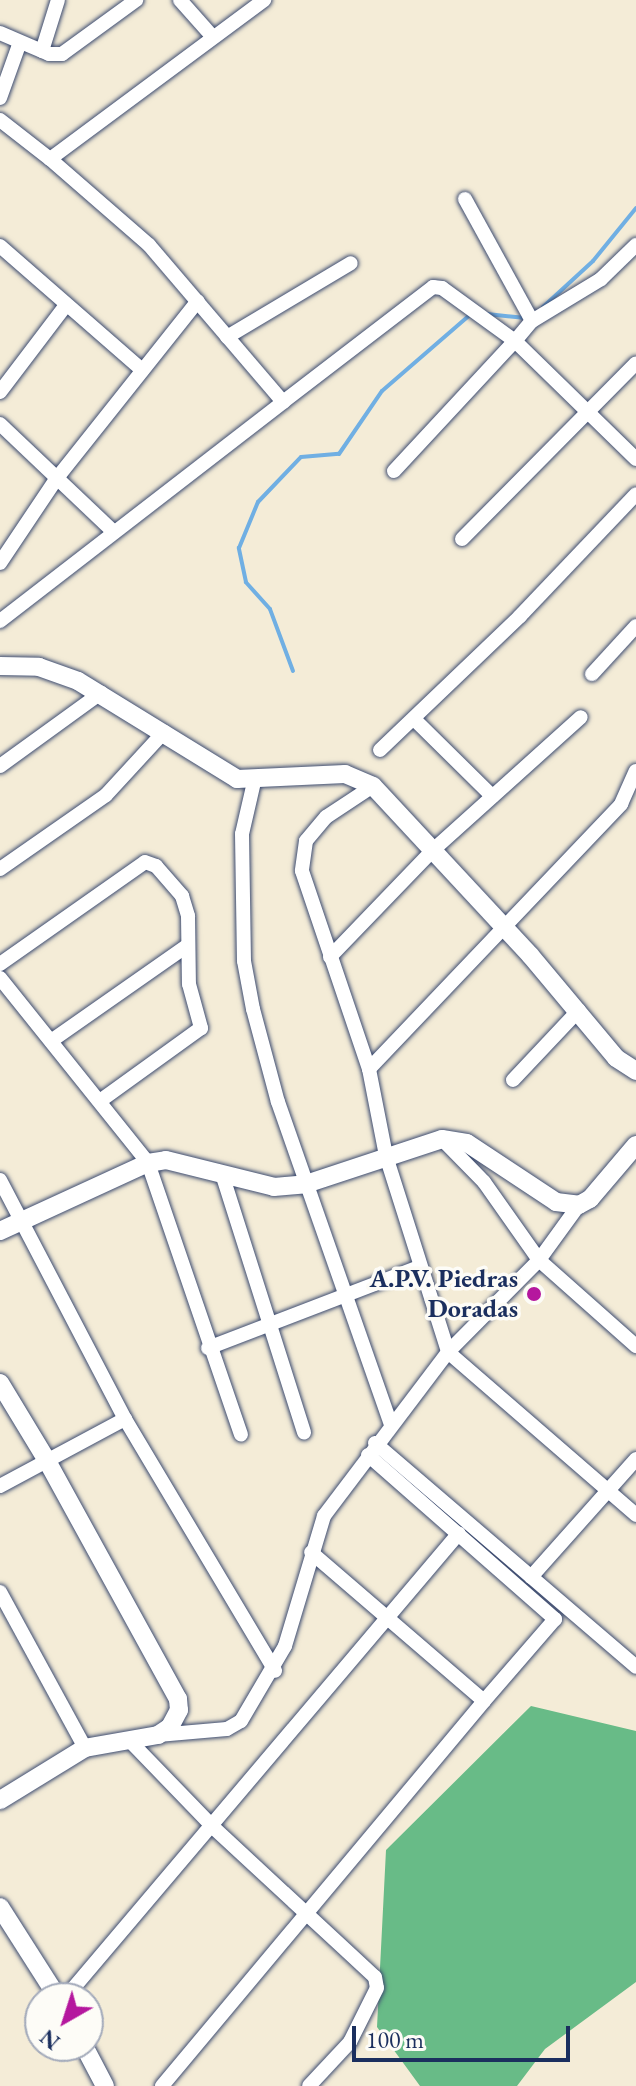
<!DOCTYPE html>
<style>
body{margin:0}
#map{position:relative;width:636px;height:2086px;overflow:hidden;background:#f4ecd7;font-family:"EB Garamond",serif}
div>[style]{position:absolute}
.forest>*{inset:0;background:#68bb87}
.stream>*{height:4px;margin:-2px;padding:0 2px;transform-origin:2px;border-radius:2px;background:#70afe3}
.roads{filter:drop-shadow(0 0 2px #3c4b70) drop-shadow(0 0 2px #3c4b70)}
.minor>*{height:14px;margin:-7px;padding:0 7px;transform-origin:7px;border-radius:7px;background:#fff}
.tertiary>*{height:18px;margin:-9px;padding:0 9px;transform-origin:9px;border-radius:9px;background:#fff}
.dots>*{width:22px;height:22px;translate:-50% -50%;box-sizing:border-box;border:4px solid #fdfcf7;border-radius:50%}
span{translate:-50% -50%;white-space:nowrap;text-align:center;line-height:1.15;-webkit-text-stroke:7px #fdfcf7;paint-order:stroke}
.poi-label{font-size:26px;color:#1b2f5e;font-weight:700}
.right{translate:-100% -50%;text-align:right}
.north{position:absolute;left:24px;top:1982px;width:80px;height:80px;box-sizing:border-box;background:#fdfcf7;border:2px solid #a3aaba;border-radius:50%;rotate:219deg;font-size:22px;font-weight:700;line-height:32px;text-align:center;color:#1b2f5e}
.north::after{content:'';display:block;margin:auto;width:28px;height:36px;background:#b5179e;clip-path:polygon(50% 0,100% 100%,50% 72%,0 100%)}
.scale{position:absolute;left:352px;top:2026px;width:218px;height:36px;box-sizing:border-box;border:4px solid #1b2f5e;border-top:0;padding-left:10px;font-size:24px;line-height:28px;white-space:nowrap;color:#1b2f5e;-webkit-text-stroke:6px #fdfcf7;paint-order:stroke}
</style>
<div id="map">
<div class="forest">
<i style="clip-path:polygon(531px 1706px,636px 1731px,636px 1982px,545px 2049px,517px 2086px,420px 2086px,377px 2027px,386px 1850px)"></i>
</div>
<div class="stream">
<i style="left:543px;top:307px;width:68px;rotate:-42.6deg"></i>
<i style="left:593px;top:261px;width:68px;rotate:-50.9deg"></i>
<i style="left:487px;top:314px;width:39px;rotate:6deg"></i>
<i style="left:293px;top:671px;width:66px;rotate:-110.4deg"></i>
<i style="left:270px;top:609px;width:36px;rotate:-132deg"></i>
<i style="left:246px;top:582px;width:35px;rotate:-102deg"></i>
<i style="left:239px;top:548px;width:50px;rotate:-67.6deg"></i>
<i style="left:258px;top:502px;width:62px;rotate:-46.3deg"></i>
<i style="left:301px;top:457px;width:38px;rotate:-5deg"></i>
<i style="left:339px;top:454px;width:76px;rotate:-55.7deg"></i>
<i style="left:382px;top:391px;width:118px;rotate:-40.9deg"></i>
</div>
<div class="roads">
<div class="minor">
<i style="left:180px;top:0;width:48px;rotate:48.4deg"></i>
<i style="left:0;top:33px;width:53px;rotate:23.2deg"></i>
<i style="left:49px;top:54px;width:13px"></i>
<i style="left:62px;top:54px;width:92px;rotate:-36.1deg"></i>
<i style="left:42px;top:51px;width:53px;rotate:-72.6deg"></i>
<i style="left:0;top:98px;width:59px;rotate:-70.3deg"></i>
<i style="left:0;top:120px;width:63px;rotate:38deg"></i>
<i style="left:465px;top:199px;width:139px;rotate:61.2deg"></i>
<i style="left:0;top:246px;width:189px;rotate:41.1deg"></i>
<i style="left:227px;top:337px;width:144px;rotate:-30.8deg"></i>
<i style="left:0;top:392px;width:109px;rotate:-52.8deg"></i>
<i style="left:283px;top:402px;width:189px;rotate:-37.5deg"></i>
<i style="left:433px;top:287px;width:9px;rotate:6deg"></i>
<i style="left:442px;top:288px;width:90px;rotate:36deg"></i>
<i style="left:515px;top:341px;width:26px;rotate:-50deg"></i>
<i style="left:532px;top:321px;width:81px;rotate:-31.3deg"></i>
<i style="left:601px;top:279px;width:49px;rotate:-44.2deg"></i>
<i style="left:0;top:424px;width:157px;rotate:43.5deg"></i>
<i style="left:394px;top:471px;width:178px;rotate:-47.1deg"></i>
<i style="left:515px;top:341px;width:169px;rotate:44.3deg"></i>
<i style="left:462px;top:539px;width:247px;rotate:-45.3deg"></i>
<i style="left:0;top:563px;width:102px;rotate:-56.2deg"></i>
<i style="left:57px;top:478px;width:226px;rotate:-51.5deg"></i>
<i style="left:0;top:621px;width:358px;rotate:-37.7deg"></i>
<i style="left:283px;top:402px;width:206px;rotate:-130.5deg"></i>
<i style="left:149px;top:245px;width:131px;rotate:-139deg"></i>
<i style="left:50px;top:159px;width:267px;rotate:-36.6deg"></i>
<i style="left:592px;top:674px;width:65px;rotate:-47.5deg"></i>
<i style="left:414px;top:719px;width:110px;rotate:44.6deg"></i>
<i style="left:380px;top:750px;width:194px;rotate:-43.7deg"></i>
<i style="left:520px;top:616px;width:168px;rotate:-46.4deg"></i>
<i style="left:0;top:766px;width:125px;rotate:-35.9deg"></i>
<i style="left:254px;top:782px;width:53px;rotate:103deg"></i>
<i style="left:242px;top:834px;width:127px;rotate:89.1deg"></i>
<i style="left:244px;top:961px;width:49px;rotate:79.4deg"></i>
<i style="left:253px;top:1009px;width:96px;rotate:75deg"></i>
<i style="left:278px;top:1102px;width:341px;rotate:70.7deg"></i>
<i style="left:373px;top:786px;width:56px;rotate:146.6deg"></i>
<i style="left:326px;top:817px;width:31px;rotate:130deg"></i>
<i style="left:306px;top:841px;width:30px;rotate:98deg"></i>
<i style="left:302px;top:871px;width:209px;rotate:71.3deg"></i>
<i style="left:369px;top:1069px;width:89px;rotate:78.9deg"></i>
<i style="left:386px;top:1156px;width:206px;rotate:72.4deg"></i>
<i style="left:448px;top:1352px;width:249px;rotate:40.9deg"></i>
<i style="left:0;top:869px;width:129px;rotate:-34.9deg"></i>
<i style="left:106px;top:795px;width:86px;rotate:-47.4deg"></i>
<i style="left:330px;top:957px;width:147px;rotate:-46.1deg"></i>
<i style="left:432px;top:851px;width:200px;rotate:-42deg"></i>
<i style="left:0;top:964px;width:177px;rotate:-35.1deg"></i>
<i style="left:145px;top:862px;width:12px;rotate:20deg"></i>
<i style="left:156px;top:866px;width:40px;rotate:49deg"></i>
<i style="left:182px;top:896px;width:21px;rotate:73deg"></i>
<i style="left:188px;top:916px;width:68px;rotate:89.2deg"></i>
<i style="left:189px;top:984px;width:46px;rotate:74.7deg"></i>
<i style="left:201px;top:1028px;width:123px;rotate:144.2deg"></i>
<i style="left:0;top:978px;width:237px;rotate:51.3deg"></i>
<i style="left:148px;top:1163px;width:287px;rotate:71.1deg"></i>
<i style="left:51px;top:1041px;width:167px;rotate:-35deg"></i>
<i style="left:369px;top:1069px;width:366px;rotate:-46.4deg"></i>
<i style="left:621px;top:804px;width:36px;rotate:-66deg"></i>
<i style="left:513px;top:1080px;width:96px;rotate:-46.7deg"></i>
<i style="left:442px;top:1139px;width:60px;rotate:45.7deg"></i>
<i style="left:484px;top:1182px;width:95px;rotate:54.8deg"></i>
<i style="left:539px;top:1260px;width:130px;rotate:41.6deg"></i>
<i style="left:223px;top:1177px;width:268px;rotate:72.4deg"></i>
<i style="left:0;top:1180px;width:270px;rotate:62.4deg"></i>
<i style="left:125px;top:1419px;width:293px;rotate:59.2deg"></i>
<i style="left:208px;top:1348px;width:226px;rotate:-21deg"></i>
<i style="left:375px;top:1443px;width:344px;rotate:40.6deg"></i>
<i style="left:368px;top:1455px;width:249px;rotate:41.3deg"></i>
<i style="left:555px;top:1619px;width:108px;rotate:130.9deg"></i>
<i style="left:0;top:1486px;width:142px;rotate:-28.2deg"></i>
<i style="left:531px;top:1577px;width:158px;rotate:-48.3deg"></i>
<i style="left:0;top:1592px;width:178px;rotate:61.4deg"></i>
<i style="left:158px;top:1735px;width:69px;rotate:-5deg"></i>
<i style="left:227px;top:1729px;width:16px;rotate:-30deg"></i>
<i style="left:241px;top:1721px;width:87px;rotate:-59.6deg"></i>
<i style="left:285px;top:1646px;width:136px;rotate:-73.3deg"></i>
<i style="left:324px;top:1516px;width:206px;rotate:-52.9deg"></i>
<i style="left:448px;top:1352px;width:129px;rotate:-45.3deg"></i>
<i style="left:539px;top:1260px;width:68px;rotate:-54deg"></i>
<i style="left:128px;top:1739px;width:124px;rotate:46deg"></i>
<i style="left:214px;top:1828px;width:219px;rotate:42.8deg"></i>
<i style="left:375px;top:1977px;width:11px;rotate:80deg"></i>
<i style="left:377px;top:1988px;width:60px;rotate:116.6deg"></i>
<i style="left:350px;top:2042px;width:60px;rotate:133deg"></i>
<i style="left:65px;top:1998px;width:609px;rotate:-49.72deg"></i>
<i style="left:162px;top:2086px;width:502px;rotate:-50.09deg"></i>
<i style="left:484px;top:1701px;width:228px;rotate:-139.3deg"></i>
</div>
<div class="tertiary">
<i style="left:0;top:666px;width:39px;rotate:1deg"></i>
<i style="left:39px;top:667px;width:41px;rotate:19.7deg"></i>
<i style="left:78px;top:681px;width:187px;rotate:31.6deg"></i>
<i style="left:237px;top:779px;width:108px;rotate:-2.7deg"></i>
<i style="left:345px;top:774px;width:30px;rotate:23deg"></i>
<i style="left:373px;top:786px;width:231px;rotate:47.1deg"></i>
<i style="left:530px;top:955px;width:134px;rotate:50.1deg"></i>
<i style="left:616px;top:1058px;width:24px;rotate:33deg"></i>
<i style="left:0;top:1231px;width:163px;rotate:-24.7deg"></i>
<i style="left:148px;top:1163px;width:18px;rotate:-9deg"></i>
<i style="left:166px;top:1160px;width:111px;rotate:14deg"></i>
<i style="left:274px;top:1187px;width:32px;rotate:-5deg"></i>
<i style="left:306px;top:1184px;width:143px;rotate:-18.3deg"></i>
<i style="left:442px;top:1139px;width:25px;rotate:9deg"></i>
<i style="left:467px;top:1143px;width:107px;rotate:33.5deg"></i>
<i style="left:556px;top:1202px;width:23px;rotate:7deg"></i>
<i style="left:579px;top:1205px;width:13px;rotate:-29deg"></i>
<i style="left:590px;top:1199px;width:71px;rotate:-49.6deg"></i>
<i style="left:0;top:1383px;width:89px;rotate:58.8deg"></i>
<i style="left:46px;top:1459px;width:274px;rotate:61.2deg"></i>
<i style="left:178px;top:1699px;width:11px;rotate:85deg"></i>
<i style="left:179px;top:1710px;width:19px;rotate:118deg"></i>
<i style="left:170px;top:1727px;width:14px;rotate:146deg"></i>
<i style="left:158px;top:1735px;width:74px;rotate:169.9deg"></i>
<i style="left:85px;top:1748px;width:100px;rotate:148.5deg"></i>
<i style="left:0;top:1907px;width:108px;rotate:57.5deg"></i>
<i style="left:84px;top:2046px;width:45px;rotate:62.3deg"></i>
</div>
</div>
<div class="dots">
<i style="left:534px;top:1294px;background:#b5179e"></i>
</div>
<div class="poi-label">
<span class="right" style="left:518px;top:1294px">A.P.V. Piedras<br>Doradas</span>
</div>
<div class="north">N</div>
<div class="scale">100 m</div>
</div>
